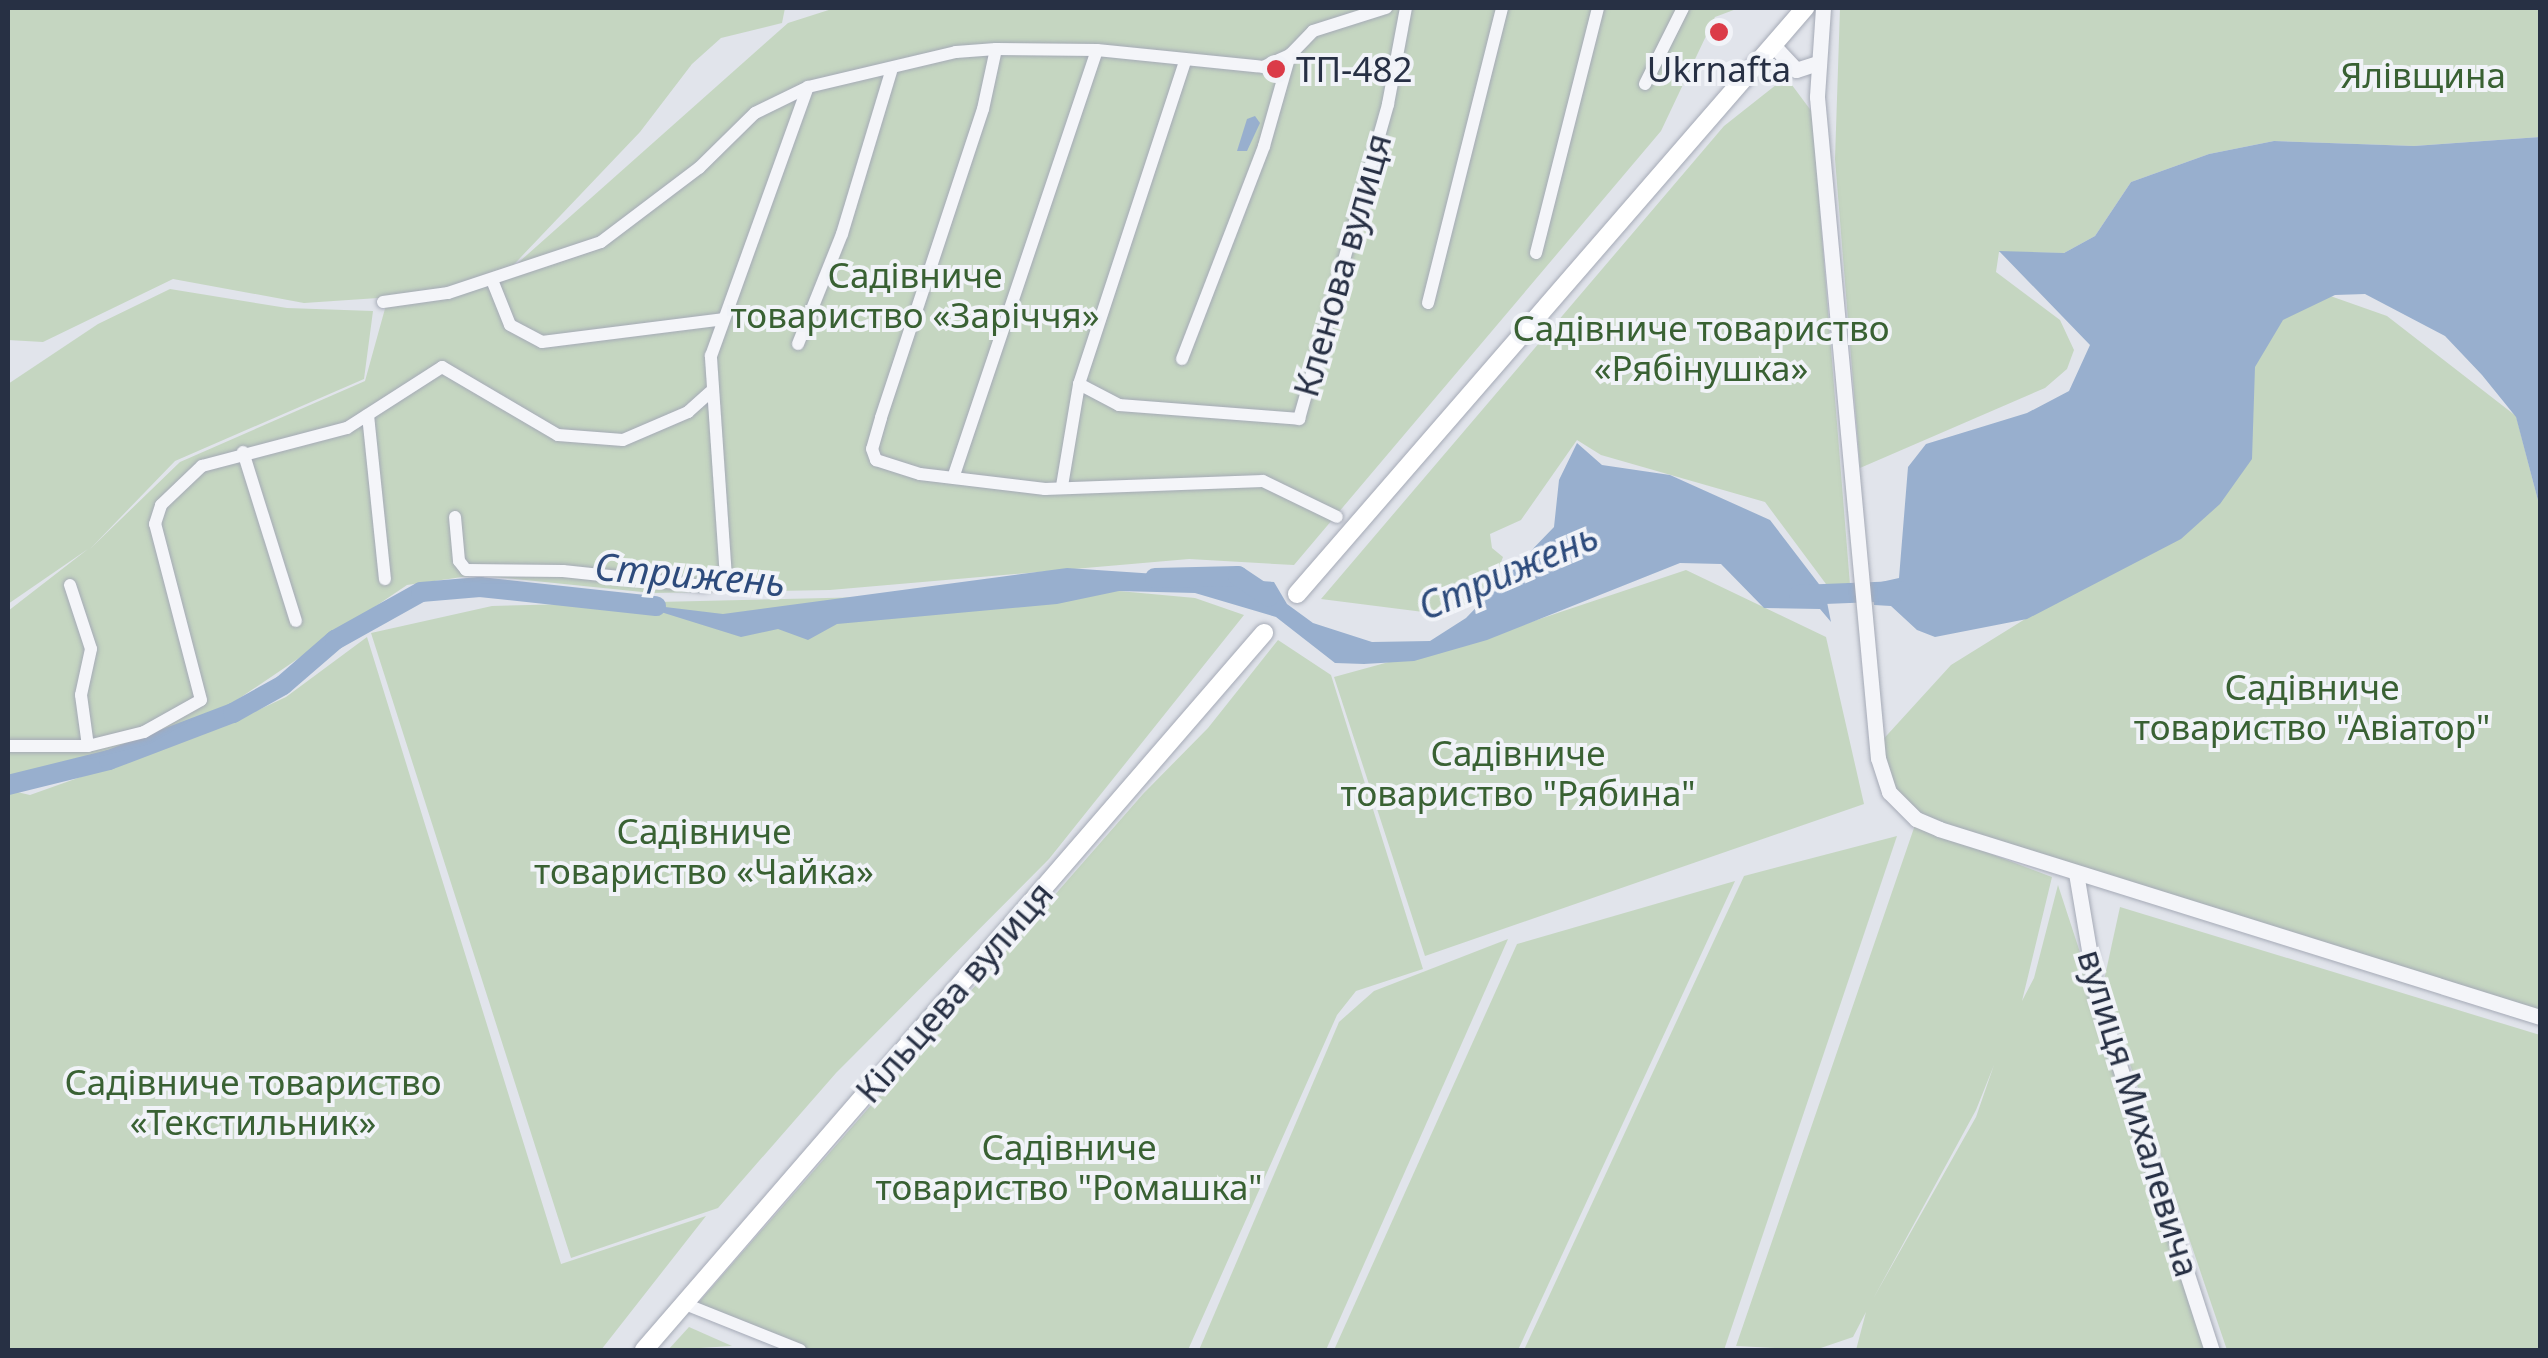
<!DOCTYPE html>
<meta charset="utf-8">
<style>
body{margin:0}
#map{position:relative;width:2548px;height:1358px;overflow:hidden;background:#e1e4eb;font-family:"Noto Sans",sans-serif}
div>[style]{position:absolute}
.green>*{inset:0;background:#c5d6c1}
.water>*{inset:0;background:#98afce}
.river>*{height:20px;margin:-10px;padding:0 10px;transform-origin:10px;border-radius:10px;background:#98afce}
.roads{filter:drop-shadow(0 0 2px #a5aab6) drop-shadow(0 0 2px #a5aab6)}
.minor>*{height:12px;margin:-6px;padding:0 6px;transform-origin:6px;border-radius:6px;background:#f4f5f9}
.tertiary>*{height:15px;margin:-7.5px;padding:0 7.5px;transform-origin:7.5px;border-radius:7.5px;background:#f4f5f9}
.secondary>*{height:18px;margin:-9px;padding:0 9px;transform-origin:9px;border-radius:9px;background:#fff}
.dots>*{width:28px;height:28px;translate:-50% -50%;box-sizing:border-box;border:5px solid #f1f3f8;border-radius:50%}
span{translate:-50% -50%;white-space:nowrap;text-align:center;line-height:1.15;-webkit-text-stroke:8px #f1f3f8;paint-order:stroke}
.poi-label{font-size:35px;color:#273044}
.left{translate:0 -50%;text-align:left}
.park-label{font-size:35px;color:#396133}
.street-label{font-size:35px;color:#273044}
.water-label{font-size:38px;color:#2d4b7c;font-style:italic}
.frame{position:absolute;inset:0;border:10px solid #273044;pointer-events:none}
</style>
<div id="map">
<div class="green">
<i style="clip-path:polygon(8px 8px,785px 8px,782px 23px,721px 38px,692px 64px,640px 132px,501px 278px,788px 23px,835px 8px,1739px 8px,1715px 17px,1661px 131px,1294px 565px,1189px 559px,830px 590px,652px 593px,476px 575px,407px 585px,225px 708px,131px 745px,8px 776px,8px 611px,88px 549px,8px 604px,8px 384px,98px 324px,170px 289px,287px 308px,373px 311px,364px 379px,175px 461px,90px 549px,180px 462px,365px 381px,386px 305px,467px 292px,304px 303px,173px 279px,43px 342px,8px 340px)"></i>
<i style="clip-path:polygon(1840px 8px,2540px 8px,2540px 137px,2414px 146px,2274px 141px,2209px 154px,2131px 182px,2095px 236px,2064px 253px,1999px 252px,1996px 272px,2060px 320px,2074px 350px,2067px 369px,2045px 388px,1860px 468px,1835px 159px)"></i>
<i style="clip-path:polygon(1786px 77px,1812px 112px,1850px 585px,1826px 584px,1765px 502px,1601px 455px,1577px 440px,1521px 520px,1490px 534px,1492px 548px,1503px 557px,1490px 591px,1447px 615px,1321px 599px,1724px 126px)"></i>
<i style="clip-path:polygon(2319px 292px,2387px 316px,2516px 416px,2540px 508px,2540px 1017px,2016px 852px,1901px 806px,1878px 745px,1951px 665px,2162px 534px,2261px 328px)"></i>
<i style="clip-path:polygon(1686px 570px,1826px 637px,1864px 804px,1425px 956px,1334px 677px,1513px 628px)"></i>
<i style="clip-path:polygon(1119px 591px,1195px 598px,1244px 615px,1049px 859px,836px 1073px,718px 1208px,571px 1258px,371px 633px,492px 606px)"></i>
<i style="clip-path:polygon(367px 637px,561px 1264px,706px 1216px,601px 1350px,8px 1350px,8px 790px,30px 795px,224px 726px,286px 697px)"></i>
<i style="clip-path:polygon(1278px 640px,1331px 675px,1423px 969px,1356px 991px,1337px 1015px,1188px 1350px,789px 1350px,692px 1310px,1143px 794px,1208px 728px)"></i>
<i style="clip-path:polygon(evenodd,1915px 825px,2052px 877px,2022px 1001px,2034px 978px,2058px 885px,2210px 1350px,1856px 1350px,1866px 1312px,1853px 1337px,1815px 1350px,1736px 1346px,1915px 825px,1994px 1065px,1976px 1117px,1873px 1299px,1976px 1110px,1994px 1065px)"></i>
<i style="clip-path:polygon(1897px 836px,1724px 1350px,1524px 1350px,1744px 876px)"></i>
<i style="clip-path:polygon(1735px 881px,1518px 1350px,1334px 1350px,1517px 944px)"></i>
<i style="clip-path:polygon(2120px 907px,2540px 1035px,2540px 1350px,2227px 1350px,2103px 985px)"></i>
<i style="clip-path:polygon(1508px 939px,1326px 1350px,1199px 1350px,1339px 1022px,1374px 991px)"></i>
<i style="clip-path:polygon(689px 1327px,732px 1346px,668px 1350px)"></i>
</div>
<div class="water">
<i style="clip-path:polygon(1255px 116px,1260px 123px,1247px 151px,1237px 151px,1247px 119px)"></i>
<i style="clip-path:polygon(2540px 137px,2540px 508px,2516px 417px,2482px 375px,2445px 336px,2365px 294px,2335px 295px,2283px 320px,2255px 367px,2252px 459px,2220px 504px,2181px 539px,2027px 619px,1935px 637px,1917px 630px,1891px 606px,1874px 605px,1872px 584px,1899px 578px,1908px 467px,1926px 444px,2027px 413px,2069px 391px,2090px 345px,1999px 251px,2064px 253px,2095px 236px,2131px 182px,2209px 154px,2274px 141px,2414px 146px)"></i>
<i style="clip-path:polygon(1577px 443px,1602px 465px,1670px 475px,1770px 520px,1825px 592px,1831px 622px,1820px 609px,1764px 608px,1721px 564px,1680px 563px,1487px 640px,1414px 661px,1364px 664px,1335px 663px,1276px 617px,1195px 593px,1119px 591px,1057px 604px,837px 624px,808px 640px,778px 629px,741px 637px,632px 603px,723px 614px,1067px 568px,1274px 582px,1287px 604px,1313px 623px,1372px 642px,1430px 641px,1466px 618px,1554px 527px,1559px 480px)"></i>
</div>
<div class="river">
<i style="left:1155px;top:578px;width:83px;rotate:-1.4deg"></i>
<i style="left:1238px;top:576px;width:37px;rotate:34deg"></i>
<i style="left:1799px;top:595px;width:101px;rotate:-2.3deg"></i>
<i style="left:8px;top:785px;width:104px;rotate:-13.9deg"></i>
<i style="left:109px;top:760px;width:133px;rotate:-20.8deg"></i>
<i style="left:233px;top:713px;width:57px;rotate:-29.2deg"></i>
<i style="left:283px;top:685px;width:69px;rotate:-40.9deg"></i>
<i style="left:335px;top:640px;width:98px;rotate:-29.2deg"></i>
<i style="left:421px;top:592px;width:59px;rotate:-4.8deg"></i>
<i style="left:480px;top:587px;width:177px;rotate:6.2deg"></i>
</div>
<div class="roads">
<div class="minor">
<i style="left:996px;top:49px;width:61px;rotate:102.2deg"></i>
<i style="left:983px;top:109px;width:325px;rotate:108.3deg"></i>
<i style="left:881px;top:418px;width:32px;rotate:106deg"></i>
<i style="left:872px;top:449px;width:12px;rotate:70deg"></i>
<i style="left:876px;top:460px;width:46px;rotate:17.7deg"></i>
<i style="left:920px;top:474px;width:126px;rotate:6.8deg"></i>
<i style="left:1045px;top:489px;width:218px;rotate:-2.1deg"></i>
<i style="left:1263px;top:481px;width:82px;rotate:25.9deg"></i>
<i style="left:1645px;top:84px;width:85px;rotate:-63.4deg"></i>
<i style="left:1536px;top:253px;width:253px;rotate:-75.8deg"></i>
<i style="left:492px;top:280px;width:48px;rotate:68.2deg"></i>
<i style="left:510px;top:325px;width:36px;rotate:28deg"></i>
<i style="left:542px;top:342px;width:182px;rotate:-7.2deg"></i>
<i style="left:383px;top:302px;width:66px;rotate:-7.9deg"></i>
<i style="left:448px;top:293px;width:161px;rotate:-18.4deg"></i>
<i style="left:601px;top:242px;width:123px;rotate:-37.1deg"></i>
<i style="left:699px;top:168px;width:78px;rotate:-44.5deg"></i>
<i style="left:755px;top:113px;width:59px;rotate:-26.1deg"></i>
<i style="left:808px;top:87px;width:152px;rotate:-13.3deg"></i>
<i style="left:956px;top:52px;width:40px;rotate:-4.3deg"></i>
<i style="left:996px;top:49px;width:101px;rotate:0.6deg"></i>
<i style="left:1097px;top:50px;width:167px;rotate:5.8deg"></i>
<i style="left:1263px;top:67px;width:30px;rotate:-24deg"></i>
<i style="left:1290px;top:55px;width:33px;rotate:-46deg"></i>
<i style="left:1313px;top:31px;width:77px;rotate:-17.5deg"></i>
<i style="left:1428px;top:303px;width:304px;rotate:-75.9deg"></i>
<i style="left:798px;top:344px;width:118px;rotate:-68.2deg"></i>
<i style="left:842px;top:234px;width:173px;rotate:-73.2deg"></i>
<i style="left:1182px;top:359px;width:228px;rotate:-68.9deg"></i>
<i style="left:1264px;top:146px;width:95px;rotate:-74.1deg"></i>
<i style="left:1079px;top:384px;width:45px;rotate:27.7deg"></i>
<i style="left:1119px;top:405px;width:181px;rotate:4.4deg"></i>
<i style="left:1299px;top:419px;width:327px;rotate:-74.2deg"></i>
<i style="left:1388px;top:104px;width:98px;rotate:-79.4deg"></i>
<i style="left:368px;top:415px;width:165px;rotate:84.1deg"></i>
<i style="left:243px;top:452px;width:177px;rotate:72.6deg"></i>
<i style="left:954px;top:475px;width:448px;rotate:-71.4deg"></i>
<i style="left:1062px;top:486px;width:103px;rotate:-80.5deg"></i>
<i style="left:1079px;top:384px;width:339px;rotate:-71.8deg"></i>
<i style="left:455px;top:517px;width:44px;rotate:84.8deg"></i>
<i style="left:459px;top:561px;width:11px;rotate:52deg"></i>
<i style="left:466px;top:570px;width:97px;rotate:0.6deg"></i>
<i style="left:563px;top:571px;width:142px;rotate:6.1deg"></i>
<i style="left:704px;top:586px;width:23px;rotate:-20deg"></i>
<i style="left:726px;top:578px;width:223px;rotate:-93.9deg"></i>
<i style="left:711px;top:356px;width:286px;rotate:-70.2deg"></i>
<i style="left:70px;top:585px;width:67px;rotate:71.8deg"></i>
<i style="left:91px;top:649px;width:47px;rotate:102.3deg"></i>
<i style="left:81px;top:695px;width:51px;rotate:82.2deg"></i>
<i style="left:8px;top:746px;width:80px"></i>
<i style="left:88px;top:746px;width:58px;rotate:-14deg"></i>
<i style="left:144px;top:732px;width:65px;rotate:-29.3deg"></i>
<i style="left:201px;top:700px;width:182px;rotate:-104.6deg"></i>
<i style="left:155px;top:524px;width:20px;rotate:-72deg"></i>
<i style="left:161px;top:505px;width:57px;rotate:-43.6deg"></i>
<i style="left:202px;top:466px;width:150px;rotate:-14.7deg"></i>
<i style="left:347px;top:428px;width:113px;rotate:-32.7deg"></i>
<i style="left:442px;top:367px;width:134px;rotate:30.4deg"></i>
<i style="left:558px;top:435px;width:65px;rotate:4.4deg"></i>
<i style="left:623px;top:440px;width:71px;rotate:-23.3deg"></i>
<i style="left:688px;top:412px;width:30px;rotate:-42deg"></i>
<i style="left:685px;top:1304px;width:124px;rotate:21.8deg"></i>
</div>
<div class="tertiary">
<i style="left:1823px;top:8px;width:89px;rotate:93.9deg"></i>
<i style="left:1817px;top:97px;width:664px;rotate:84.73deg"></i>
<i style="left:1878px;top:758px;width:36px;rotate:72deg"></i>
<i style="left:1889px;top:792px;width:38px;rotate:45deg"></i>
<i style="left:1916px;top:819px;width:25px;rotate:23deg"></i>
<i style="left:1939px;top:829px;width:630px;rotate:17.37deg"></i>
<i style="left:1773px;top:45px;width:34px;rotate:47deg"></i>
<i style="left:1796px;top:70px;width:23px;rotate:-18deg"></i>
<i style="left:2076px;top:873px;width:126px;rotate:80.4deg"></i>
<i style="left:2097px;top:997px;width:371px;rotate:72deg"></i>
</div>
<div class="secondary">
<i style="left:1297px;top:594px;width:776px;rotate:-49.08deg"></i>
<i style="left:644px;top:1350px;width:948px;rotate:-49.15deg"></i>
</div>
</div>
<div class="dots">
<i style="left:1719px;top:32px;background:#db3b48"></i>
<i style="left:1276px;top:69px;background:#db3b48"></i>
</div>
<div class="poi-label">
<span class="left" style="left:1296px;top:69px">ТП-482</span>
<span style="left:1719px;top:69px">Ukrnafta</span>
</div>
<div class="park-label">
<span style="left:2423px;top:75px">Ялівщина</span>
<span style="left:915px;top:295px">Садівниче<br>товариство «Заріччя»</span>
<span style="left:1701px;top:348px">Садівниче товариство<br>«Рябінушка»</span>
<span style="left:2312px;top:707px">Садівниче<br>товариство "Авіатор"</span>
<span style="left:1518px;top:773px">Садівниче<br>товариство "Рябина"</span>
<span style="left:704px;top:851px">Садівниче<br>товариство «Чайка»</span>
<span style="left:253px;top:1102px">Садівниче товариство<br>«Текстильник»</span>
<span style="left:1069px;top:1167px">Садівниче<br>товариство "Ромашка"</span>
</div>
<div class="street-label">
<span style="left:1342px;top:265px;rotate:-74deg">Кленова вулиця</span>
<span style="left:954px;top:992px;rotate:-49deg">Кільцева вулиця</span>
<span style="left:2139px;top:1113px;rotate:73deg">вулиця Михалевича</span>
</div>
<div class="water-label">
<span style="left:1508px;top:571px;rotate:-23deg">Стрижень</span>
<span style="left:690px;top:574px;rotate:5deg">Стрижень</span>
</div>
<div class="frame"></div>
</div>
